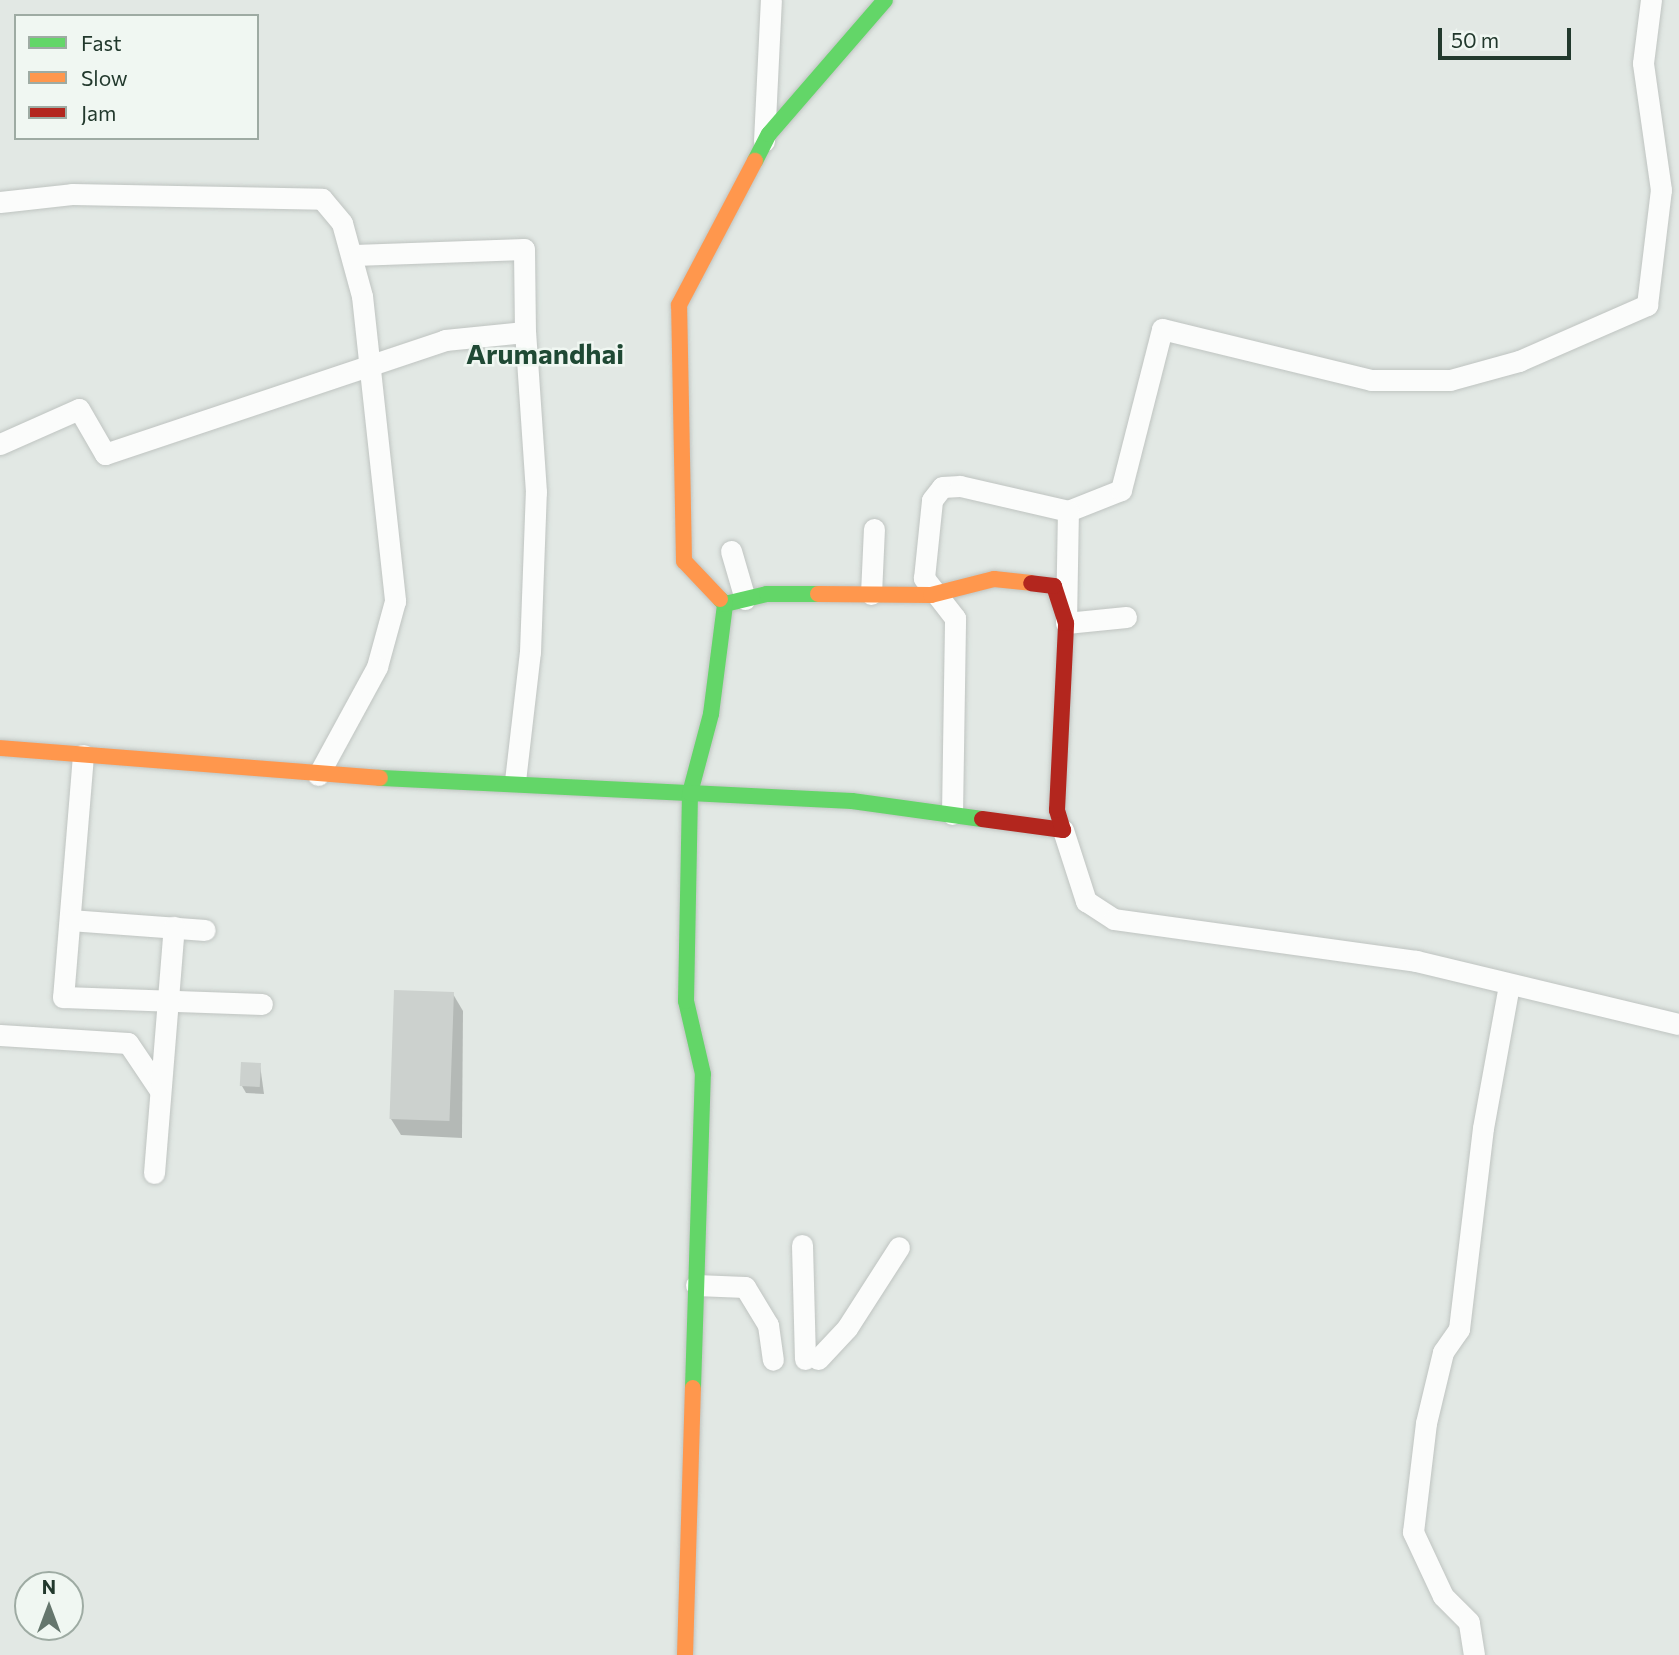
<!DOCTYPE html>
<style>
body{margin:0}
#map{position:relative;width:1679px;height:1655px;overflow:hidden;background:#e2e8e4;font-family:Commissioner,sans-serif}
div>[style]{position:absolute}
.shadow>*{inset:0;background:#0003}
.building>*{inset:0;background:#ccd1ce;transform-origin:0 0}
.roads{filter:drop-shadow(0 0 2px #bfc4c1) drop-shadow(0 0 2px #bfc4c1)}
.street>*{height:21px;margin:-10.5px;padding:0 10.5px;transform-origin:10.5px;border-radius:10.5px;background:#fbfcfb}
.fast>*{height:16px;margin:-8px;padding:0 8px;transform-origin:8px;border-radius:8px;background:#63d668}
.slow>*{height:16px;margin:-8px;padding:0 8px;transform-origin:8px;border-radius:8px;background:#ff974d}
.jam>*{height:16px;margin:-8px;padding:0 8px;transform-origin:8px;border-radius:8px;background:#b3261e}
span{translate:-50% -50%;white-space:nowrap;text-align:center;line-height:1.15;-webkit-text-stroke:5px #f0f7f2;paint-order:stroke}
.quarter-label{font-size:28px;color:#1f4934;font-weight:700}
.legend{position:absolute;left:14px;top:14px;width:245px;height:126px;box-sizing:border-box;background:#f0f7f2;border:2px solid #9eaba3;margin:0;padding:9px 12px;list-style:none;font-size:21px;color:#22392d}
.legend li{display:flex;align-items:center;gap:14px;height:35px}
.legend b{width:35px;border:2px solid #9eaba3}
.north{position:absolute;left:14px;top:1571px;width:70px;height:70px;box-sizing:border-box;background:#f0f7f2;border:2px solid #9eaba3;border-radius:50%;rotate:0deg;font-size:19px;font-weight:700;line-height:28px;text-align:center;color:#22392d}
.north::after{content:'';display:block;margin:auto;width:24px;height:32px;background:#65766d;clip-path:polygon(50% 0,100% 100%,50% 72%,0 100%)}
.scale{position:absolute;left:1438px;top:28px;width:133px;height:32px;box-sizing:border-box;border:4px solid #22392d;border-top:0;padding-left:9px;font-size:21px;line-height:24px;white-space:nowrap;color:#22392d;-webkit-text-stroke:5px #f0f7f2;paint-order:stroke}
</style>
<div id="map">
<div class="shadow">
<i style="clip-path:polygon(453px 994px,463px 1011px,462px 1138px,401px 1135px,391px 1119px)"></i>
<i style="clip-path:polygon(260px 1065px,264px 1094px,246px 1093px,242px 1086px)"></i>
</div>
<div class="building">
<i style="left:394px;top:990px;width:60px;height:129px;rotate:2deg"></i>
<i style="left:241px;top:1062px;width:20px;height:24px;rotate:3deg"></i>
</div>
<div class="roads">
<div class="street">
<i style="left:764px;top:141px;width:141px;rotate:-87.2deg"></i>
<i style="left:0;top:202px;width:72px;rotate:-6.3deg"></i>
<i style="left:72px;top:194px;width:250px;rotate:1.1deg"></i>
<i style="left:322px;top:199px;width:31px;rotate:50deg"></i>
<i style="left:342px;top:223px;width:76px;rotate:74.7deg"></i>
<i style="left:362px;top:296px;width:307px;rotate:83.8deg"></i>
<i style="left:395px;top:601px;width:68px;rotate:105.3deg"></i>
<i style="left:377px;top:667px;width:123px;rotate:118.6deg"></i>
<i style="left:0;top:444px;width:86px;rotate:-23.9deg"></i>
<i style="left:79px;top:409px;width:52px;rotate:60deg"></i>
<i style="left:105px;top:454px;width:359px;rotate:-18.5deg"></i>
<i style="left:445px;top:340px;width:80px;rotate:-5.7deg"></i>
<i style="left:525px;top:332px;width:83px;rotate:-90.7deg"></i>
<i style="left:524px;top:249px;width:170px;rotate:178deg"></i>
<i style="left:731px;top:551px;width:50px;rotate:73.7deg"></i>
<i style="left:871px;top:594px;width:65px;rotate:-87.4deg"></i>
<i style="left:1126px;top:617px;width:60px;rotate:174.3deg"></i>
<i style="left:1066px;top:623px;width:112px;rotate:-89deg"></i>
<i style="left:1068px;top:511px;width:57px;rotate:-21.6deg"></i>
<i style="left:1121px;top:490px;width:166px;rotate:-75.7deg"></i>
<i style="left:1162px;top:329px;width:215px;rotate:13.7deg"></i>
<i style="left:1371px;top:380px;width:79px"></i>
<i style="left:1450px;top:380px;width:72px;rotate:-15.4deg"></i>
<i style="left:1519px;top:361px;width:140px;rotate:-23.6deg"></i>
<i style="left:1647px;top:305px;width:116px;rotate:-83.1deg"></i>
<i style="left:1661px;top:190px;width:128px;rotate:-98.1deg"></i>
<i style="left:1643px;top:63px;width:64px;rotate:-82.8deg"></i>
<i style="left:83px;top:755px;width:243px;rotate:94.7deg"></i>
<i style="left:63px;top:997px;width:199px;rotate:2deg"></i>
<i style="left:515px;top:781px;width:130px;rotate:-83.4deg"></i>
<i style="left:530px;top:652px;width:160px;rotate:-87.9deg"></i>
<i style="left:536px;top:492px;width:160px;rotate:-93.9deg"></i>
<i style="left:952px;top:814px;width:196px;rotate:-89.1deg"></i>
<i style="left:955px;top:618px;width:51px;rotate:-127.8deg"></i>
<i style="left:924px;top:578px;width:78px;rotate:-84.1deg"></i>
<i style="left:932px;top:500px;width:16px;rotate:-52deg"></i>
<i style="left:942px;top:487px;width:18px;rotate:-3deg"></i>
<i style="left:960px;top:486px;width:111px;rotate:13deg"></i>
<i style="left:1063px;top:830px;width:75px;rotate:72.1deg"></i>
<i style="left:1086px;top:901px;width:33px;rotate:33deg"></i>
<i style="left:1114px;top:919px;width:305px;rotate:7.9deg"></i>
<i style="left:1416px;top:961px;width:270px;rotate:13.5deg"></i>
<i style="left:70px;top:920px;width:135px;rotate:4.2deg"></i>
<i style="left:0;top:1035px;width:128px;rotate:3.6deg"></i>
<i style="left:128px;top:1043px;width:55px;rotate:56deg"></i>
<i style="left:154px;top:1173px;width:247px;rotate:-85.4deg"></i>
<i style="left:802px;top:1245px;width:114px;rotate:88.5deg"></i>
<i style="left:696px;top:1285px;width:49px;rotate:2.3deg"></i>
<i style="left:745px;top:1287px;width:44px;rotate:58.8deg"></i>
<i style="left:768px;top:1325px;width:35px;rotate:82deg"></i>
<i style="left:818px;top:1359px;width:42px;rotate:-46.9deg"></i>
<i style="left:847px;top:1328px;width:96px;rotate:-57.3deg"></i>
<i style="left:1474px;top:1655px;width:33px;rotate:-99deg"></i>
<i style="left:1469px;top:1622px;width:37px;rotate:-135deg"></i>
<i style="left:1443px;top:1596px;width:71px;rotate:-115.1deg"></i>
<i style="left:1413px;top:1532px;width:110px;rotate:-83.2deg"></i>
<i style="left:1426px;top:1423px;width:73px;rotate:-76.5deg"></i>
<i style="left:1443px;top:1352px;width:28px;rotate:-55deg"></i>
<i style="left:1459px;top:1329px;width:202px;rotate:-83.2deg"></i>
<i style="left:1483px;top:1128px;width:145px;rotate:-79.7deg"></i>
</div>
<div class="fast">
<i style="left:755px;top:161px;width:30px;rotate:-63deg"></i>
<i style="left:769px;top:134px;width:177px;rotate:-49.1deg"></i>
<i style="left:725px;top:604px;width:43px;rotate:-13.4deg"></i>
<i style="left:767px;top:594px;width:51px"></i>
<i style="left:380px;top:778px;width:310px;rotate:2.8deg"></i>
<i style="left:690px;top:793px;width:82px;rotate:-75.1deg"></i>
<i style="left:711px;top:714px;width:111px;rotate:-82.7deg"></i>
<i style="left:725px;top:604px;width:7px;rotate:-135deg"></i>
<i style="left:693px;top:1388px;width:314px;rotate:-88.2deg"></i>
<i style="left:703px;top:1074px;width:75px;rotate:-103.1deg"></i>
<i style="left:686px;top:1001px;width:208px;rotate:-88.9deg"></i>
<i style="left:690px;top:793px;width:162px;rotate:2.8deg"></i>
<i style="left:852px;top:801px;width:131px;rotate:7.9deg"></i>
</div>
<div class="slow">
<i style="left:818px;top:594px;width:113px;rotate:0.5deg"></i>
<i style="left:931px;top:595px;width:65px;rotate:-14.3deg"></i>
<i style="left:994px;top:579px;width:37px;rotate:6deg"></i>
<i style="left:720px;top:599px;width:52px;rotate:-133.5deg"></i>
<i style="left:684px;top:561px;width:256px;rotate:-91.1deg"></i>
<i style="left:679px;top:305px;width:163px;rotate:-62.2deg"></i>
<i style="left:0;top:748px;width:381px;rotate:4.5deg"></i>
<i style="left:685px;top:1655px;width:267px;rotate:-88.3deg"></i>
</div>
<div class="jam">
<i style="left:982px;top:819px;width:82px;rotate:7.7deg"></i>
<i style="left:1063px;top:830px;width:21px;rotate:-107deg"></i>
<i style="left:1057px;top:810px;width:187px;rotate:-87.2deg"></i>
<i style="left:1066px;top:623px;width:39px;rotate:-108deg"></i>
<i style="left:1054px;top:586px;width:23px;rotate:-173deg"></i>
</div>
</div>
<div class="quarter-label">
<span style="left:545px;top:353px">Arumandhai</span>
</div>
<ul class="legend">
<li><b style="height:9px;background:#63d668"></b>Fast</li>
<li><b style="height:9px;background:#ff974d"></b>Slow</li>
<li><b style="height:9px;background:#b3261e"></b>Jam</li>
</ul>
<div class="north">N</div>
<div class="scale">50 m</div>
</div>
